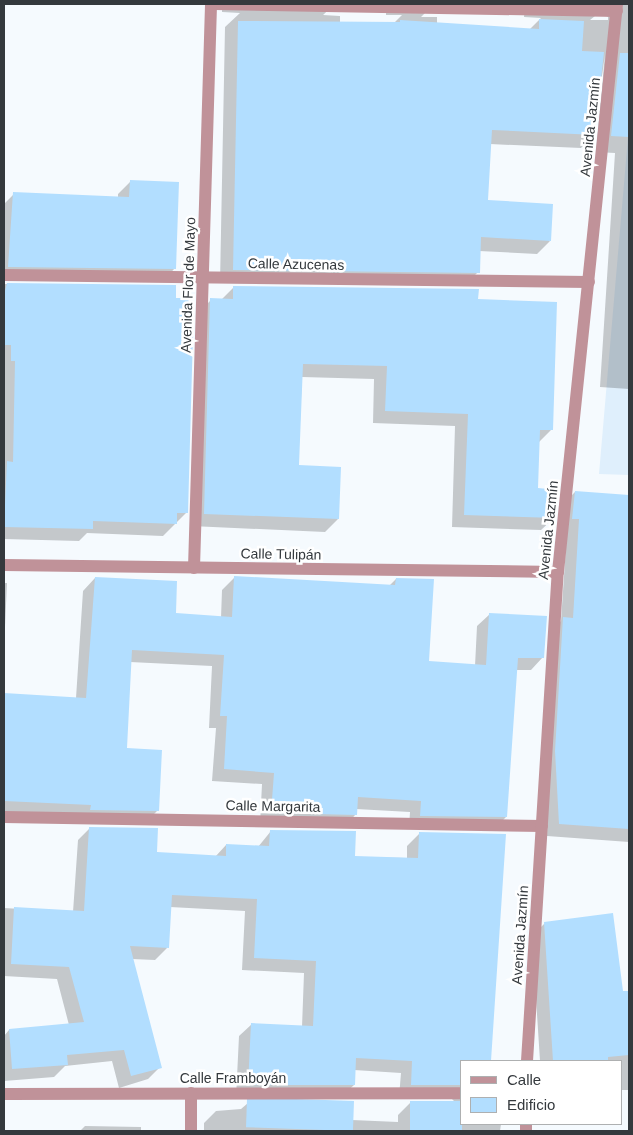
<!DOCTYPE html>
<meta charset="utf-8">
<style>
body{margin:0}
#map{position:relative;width:633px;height:1135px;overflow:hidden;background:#f5fafe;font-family:Helvetica,sans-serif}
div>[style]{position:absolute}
.built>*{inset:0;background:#dfeffc}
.shadow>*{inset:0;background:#0003}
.building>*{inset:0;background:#b2deff;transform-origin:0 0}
.minor>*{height:12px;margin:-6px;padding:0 6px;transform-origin:6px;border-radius:6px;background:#c09299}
span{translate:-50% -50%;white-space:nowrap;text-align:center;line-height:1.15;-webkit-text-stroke:5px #fff;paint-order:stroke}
.street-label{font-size:14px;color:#34393d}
.frame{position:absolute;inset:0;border:5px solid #34393d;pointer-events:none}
.legend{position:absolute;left:460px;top:1060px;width:162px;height:65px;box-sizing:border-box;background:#fff;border:1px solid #aeb0b1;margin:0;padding:6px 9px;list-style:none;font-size:15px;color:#34393d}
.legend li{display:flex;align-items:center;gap:10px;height:25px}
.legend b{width:25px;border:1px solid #aeb0b1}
</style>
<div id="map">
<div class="built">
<i style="clip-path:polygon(629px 126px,629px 475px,599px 474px)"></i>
</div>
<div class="shadow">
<i style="clip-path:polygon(evenodd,222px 4px,335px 4px,323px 15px,340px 16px,340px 23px,394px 23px,402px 15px,386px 15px,386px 4px,434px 4px,421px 17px,437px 17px,437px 23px,529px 30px,541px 18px,524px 17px,525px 4px,629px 4px,629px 389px,600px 387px,615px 153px,596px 152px,605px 54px,594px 134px,581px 148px,490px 144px,486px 201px,550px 241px,537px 254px,479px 251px,478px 272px,465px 285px,220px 283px,225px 27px,240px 13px,222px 12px,222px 4px,600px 12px,608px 17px,608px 20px,590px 20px,600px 12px)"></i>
<i style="clip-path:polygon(130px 182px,175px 268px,163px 281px,4px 279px,4px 204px,13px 195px,118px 198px,118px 194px)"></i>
<i style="clip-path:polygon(4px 284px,175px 286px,186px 513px,163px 536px,87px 533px,79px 541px,4px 539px)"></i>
<i style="clip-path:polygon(234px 287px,477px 301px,551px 430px,538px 443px,537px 490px,554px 518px,541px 530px,452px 527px,455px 426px,373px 423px,374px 379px,302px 377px,298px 467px,338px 519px,325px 532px,191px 526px,198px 313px,211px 300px,221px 300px)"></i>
<i style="clip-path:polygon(575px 492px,629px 496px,629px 842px,547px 836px,551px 631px,561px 621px,567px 531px,562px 505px)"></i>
<i style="clip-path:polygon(235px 577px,389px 586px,396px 579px,428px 662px,475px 666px,477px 626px,490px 614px,543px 657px,531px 670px,516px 670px,506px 817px,494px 829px,409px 828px,410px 812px,356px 809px,356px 814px,344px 827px,260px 825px,262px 784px,212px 781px,216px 728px,209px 728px,212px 666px,130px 662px,126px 749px,157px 811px,145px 823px,4px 814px,4px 696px,76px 698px,83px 591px,95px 578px,174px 615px,221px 618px,222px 590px)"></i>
<i style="clip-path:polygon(4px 583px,7px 583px,4px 649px)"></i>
<i style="clip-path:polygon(90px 828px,155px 853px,215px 857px,226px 845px,258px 847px,271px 831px,353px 857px,407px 858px,407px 846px,420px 833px,505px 835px,490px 1061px,462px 1061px,462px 1124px,501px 1124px,500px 1131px,204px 1131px,204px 1123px,216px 1111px,241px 1109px,248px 1103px,352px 1120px,398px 1122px,398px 1115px,411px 1102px,455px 1102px,450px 1097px,399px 1097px,401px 1073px,354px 1070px,354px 1085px,341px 1097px,236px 1097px,239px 1036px,252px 1024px,302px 1027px,304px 973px,242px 970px,245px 911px,170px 907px,167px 948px,155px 960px,132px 959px,160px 1067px,148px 1079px,119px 1088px,112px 1061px,65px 1066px,54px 1077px,4px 1081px,4px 1036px,9px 1030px,69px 1025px,57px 979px,4px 976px,4px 908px,73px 912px,78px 840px)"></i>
<i style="clip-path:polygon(545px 923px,622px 992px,629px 992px,629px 1090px,622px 1090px,622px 1061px,540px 1061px,532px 936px)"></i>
<i style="clip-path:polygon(85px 1126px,141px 1127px,141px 1131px,80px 1131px)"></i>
</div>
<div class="building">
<i style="clip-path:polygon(539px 19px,584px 21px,582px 51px,604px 52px,595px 135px,492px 130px,488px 200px,553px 204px,551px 241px,481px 237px,480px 273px,233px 270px,238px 21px,400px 22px,400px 20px,539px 29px)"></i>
<i style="clip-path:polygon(620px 53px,629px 53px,629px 137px,611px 136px)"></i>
<i style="clip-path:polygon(130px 180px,179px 182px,176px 269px,8px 267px,13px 192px,129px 197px)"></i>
<i style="clip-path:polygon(7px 283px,176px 285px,176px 298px,194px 298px,188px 513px,177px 513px,177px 524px,93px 521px,93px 529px,4px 527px,7px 461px,13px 462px,15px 361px,11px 361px,11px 345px,4px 345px,4px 295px)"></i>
<i style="clip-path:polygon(233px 286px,479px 289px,478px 299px,557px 302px,553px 430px,540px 430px,538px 488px,558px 490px,555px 518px,464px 515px,468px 414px,385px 411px,387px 366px,303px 364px,299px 465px,341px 467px,339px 519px,204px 514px,210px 298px,233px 299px)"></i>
<i style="clip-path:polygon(575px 491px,629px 495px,629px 829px,559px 824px,555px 751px,563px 617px,573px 618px,579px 519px,572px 519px)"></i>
<i style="clip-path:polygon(234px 576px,395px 585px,396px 578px,434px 579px,429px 661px,486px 665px,489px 613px,547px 616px,544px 658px,518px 658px,507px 817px,420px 816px,421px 801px,358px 797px,357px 815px,271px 813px,274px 773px,224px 769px,227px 716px,220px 716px,224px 655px,132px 650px,127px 748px,162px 750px,159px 811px,90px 810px,91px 805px,4px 801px,4px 693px,86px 698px,95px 577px,177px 581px,176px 613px,232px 617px)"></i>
<i style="clip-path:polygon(89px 827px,158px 828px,157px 852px,226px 856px,226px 844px,269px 846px,270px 830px,356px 831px,355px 856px,418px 858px,419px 832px,506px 834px,491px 1061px,462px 1061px,462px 1085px,411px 1085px,412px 1061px,356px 1058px,355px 1085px,248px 1085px,251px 1023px,313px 1026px,316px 961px,254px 958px,257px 899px,172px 895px,169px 948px,130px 946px,162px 1068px,131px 1076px,124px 1050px,67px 1055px,68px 1065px,12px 1069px,9px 1029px,84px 1022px,69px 967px,11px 964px,14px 907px,84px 911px)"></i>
<i style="clip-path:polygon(613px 913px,623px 991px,629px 991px,629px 1055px,608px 1057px,608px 1061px,553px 1061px,544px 922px)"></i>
<i style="left:354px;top:1101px;width:30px;height:107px;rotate:92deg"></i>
<i style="left:410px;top:1101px;width:52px;height:30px"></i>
</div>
<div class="minor">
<i style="left:215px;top:4px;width:402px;rotate:1deg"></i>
<i style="left:4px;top:275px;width:585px;rotate:0.69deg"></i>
<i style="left:4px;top:565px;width:554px;rotate:0.72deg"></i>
<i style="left:194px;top:568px;width:564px;rotate:-88.27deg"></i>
<i style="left:4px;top:817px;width:538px;rotate:0.96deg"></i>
<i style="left:527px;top:1061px;width:490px;rotate:-86.4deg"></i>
<i style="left:558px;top:572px;width:571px;rotate:-84.07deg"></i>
<i style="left:4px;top:1094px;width:458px;rotate:-0.1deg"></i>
<i style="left:526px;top:1124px;width:7px;rotate:90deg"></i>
<i style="left:191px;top:1131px;width:38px;rotate:-90deg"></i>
</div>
<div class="street-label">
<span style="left:590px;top:127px;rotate:-84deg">Avenida Jazmín</span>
<span style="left:296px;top:264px;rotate:1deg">Calle Azucenas</span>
<span style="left:188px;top:285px;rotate:-88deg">Avenida Flor de Mayo</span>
<span style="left:548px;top:530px;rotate:-84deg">Avenida Jazmín</span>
<span style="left:281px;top:554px;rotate:1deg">Calle Tulipán</span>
<span style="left:273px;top:806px;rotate:1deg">Calle Margarita</span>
<span style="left:520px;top:935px;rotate:-86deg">Avenida Jazmín</span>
<span style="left:233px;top:1078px">Calle Framboyán</span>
</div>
<div class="frame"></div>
<ul class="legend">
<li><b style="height:6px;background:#c09299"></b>Calle</li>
<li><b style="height:14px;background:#b2deff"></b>Edificio</li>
</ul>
</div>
